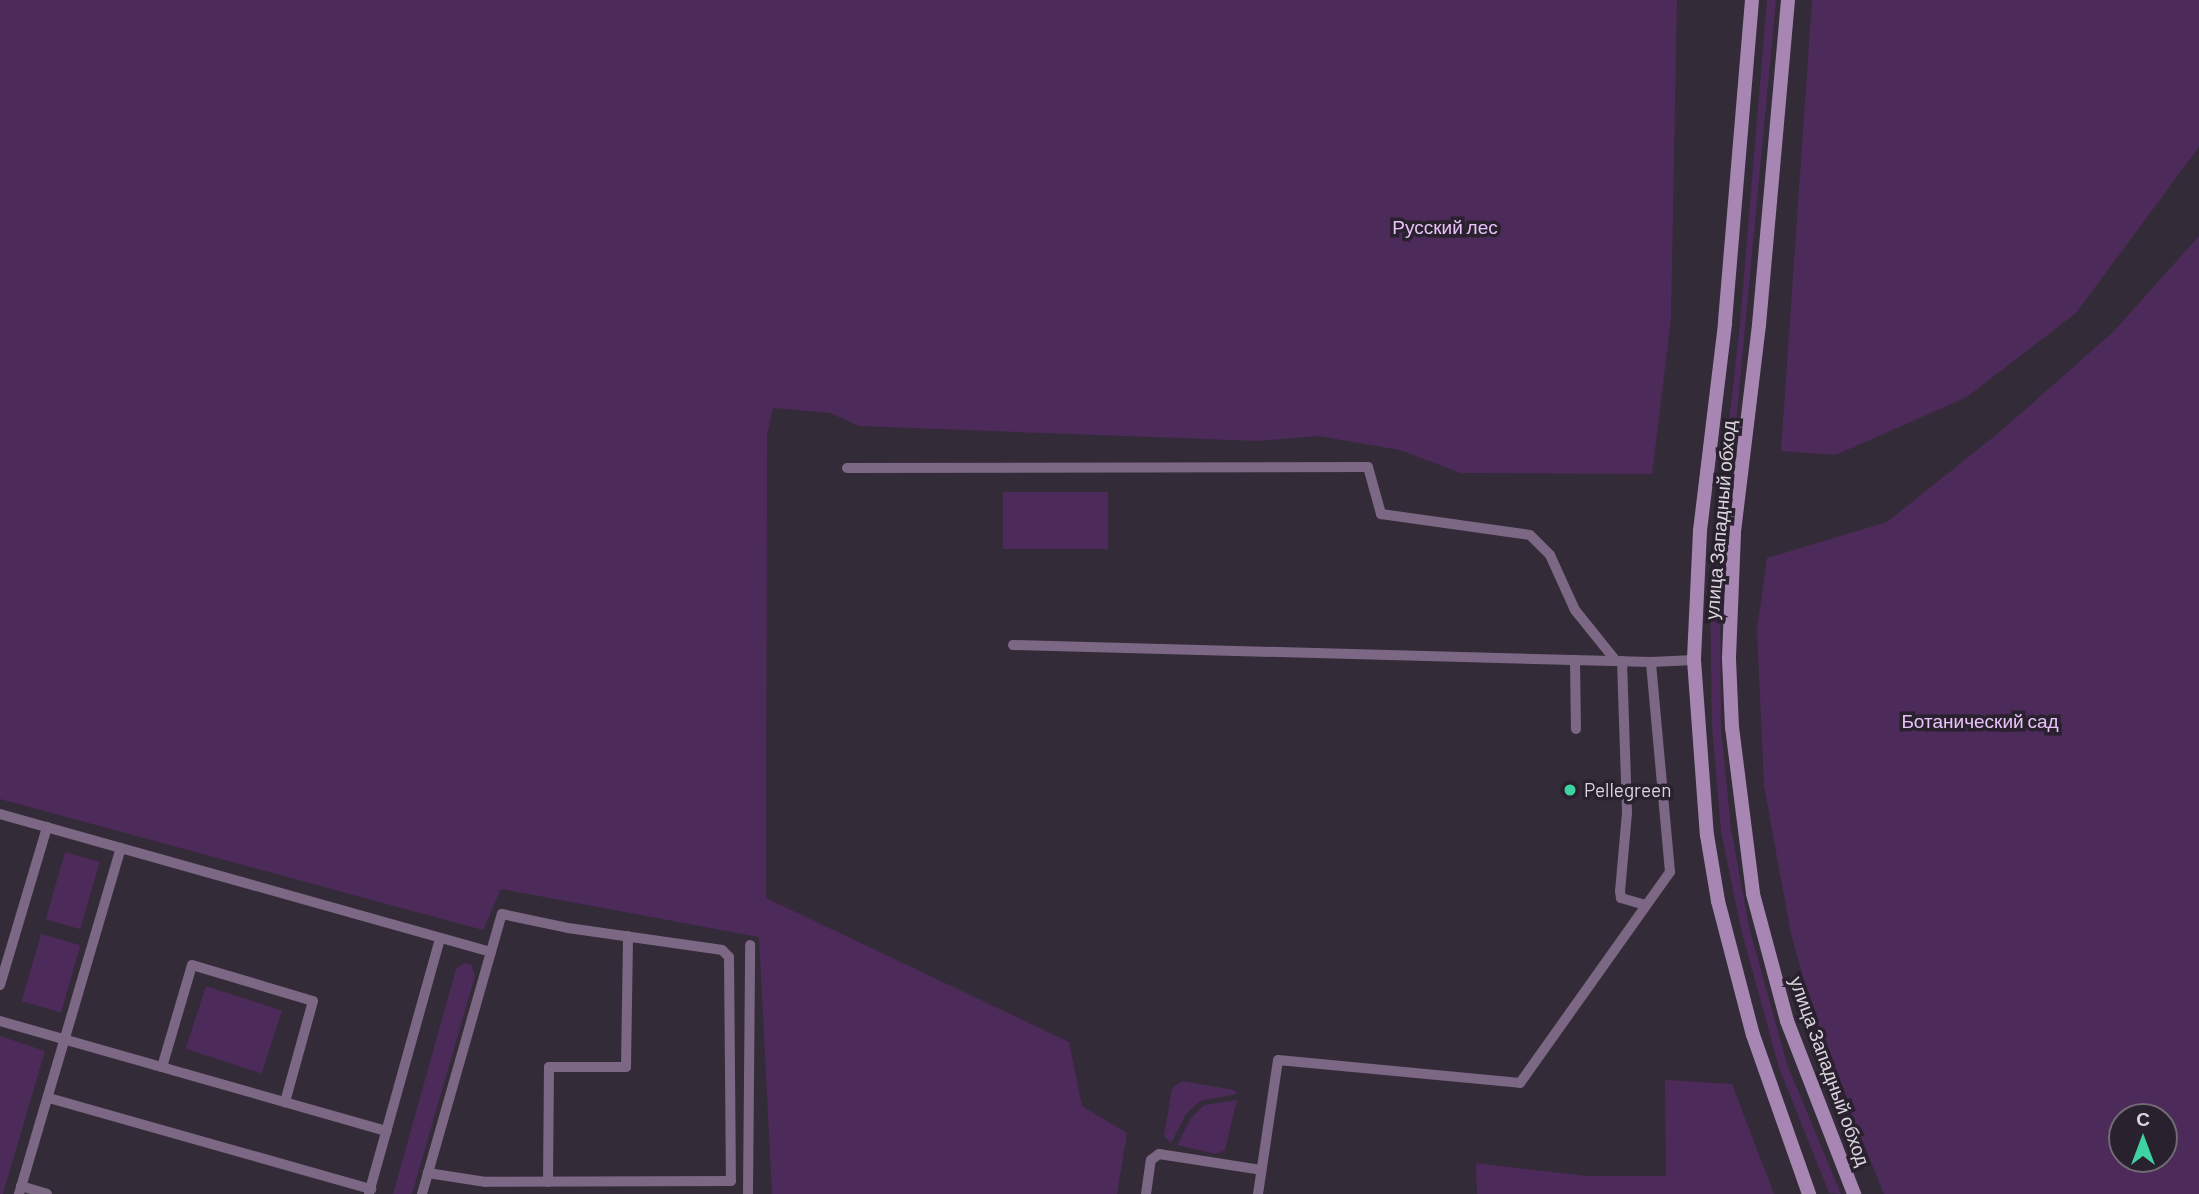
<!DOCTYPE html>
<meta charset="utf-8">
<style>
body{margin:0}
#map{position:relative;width:2199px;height:1194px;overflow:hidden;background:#342b38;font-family:Barlow,sans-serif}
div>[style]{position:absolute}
.green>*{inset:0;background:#4c2a59;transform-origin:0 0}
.lane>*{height:10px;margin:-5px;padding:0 5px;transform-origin:5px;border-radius:5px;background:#7c6784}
.secondary>*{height:14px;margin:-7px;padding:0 7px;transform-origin:7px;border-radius:7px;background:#a786b3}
.dots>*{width:19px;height:19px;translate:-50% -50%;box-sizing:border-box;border:4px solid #2a212e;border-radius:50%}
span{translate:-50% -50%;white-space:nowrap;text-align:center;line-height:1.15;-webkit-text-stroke:7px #2a212e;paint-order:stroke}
.park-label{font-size:19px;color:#e8c2f8}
.street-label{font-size:19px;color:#dbd6de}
.poi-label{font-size:19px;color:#dbd6de}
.left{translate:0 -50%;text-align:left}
.north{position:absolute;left:2108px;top:1103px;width:70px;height:70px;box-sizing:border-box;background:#2a212e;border:2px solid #716974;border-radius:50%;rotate:0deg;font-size:19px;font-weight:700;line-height:28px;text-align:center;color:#dbd6de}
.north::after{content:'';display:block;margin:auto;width:24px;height:32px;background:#3ed4a2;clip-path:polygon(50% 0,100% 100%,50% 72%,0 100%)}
</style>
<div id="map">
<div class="green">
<i style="clip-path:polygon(0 0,1677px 0,1671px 319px,1652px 474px,1461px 473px,1400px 450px,1318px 436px,1259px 441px,859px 426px,830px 413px,773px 408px,767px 436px,766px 898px,1069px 1042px,1082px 1106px,1127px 1133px,1117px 1194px,772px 1194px,759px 937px,501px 889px,483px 930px,0 799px)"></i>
<i style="clip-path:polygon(1767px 0,1776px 0,1720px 593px,1721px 728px,1731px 828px,1749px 927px,1787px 1064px,1841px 1194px,1829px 1193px,1779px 1068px,1741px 929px,1721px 831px,1712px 727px,1710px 593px,1740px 323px)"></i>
<i style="clip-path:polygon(1812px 0,2199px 0,2199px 147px,2076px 313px,1967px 397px,1836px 455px,1781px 451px)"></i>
<i style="clip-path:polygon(evenodd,2199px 236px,2199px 1194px,1884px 1194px,1819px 1035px,1791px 934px,1764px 786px,1757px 630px,1767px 558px,1887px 522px,2002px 430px,2114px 331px,2199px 236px,2122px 1117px,2164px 1117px,2164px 1159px,2122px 1159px,2122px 1117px)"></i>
<i style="left:1003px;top:492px;width:105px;height:57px"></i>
<i style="left:65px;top:852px;width:36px;height:70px;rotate:16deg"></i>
<i style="left:41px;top:934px;width:41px;height:70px;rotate:16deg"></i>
<i style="clip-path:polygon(465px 963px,471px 964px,475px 976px,412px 1194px,393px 1194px,456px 969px)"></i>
<i style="left:206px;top:986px;width:80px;height:66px;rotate:18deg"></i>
<i style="clip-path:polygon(0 1036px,45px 1051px,3px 1194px,0 1194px)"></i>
<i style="clip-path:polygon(1665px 1080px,1732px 1084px,1774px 1194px,1477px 1194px,1476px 1163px,1586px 1176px,1666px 1176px)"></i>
<i style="clip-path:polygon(1182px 1081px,1234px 1090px,1237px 1094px,1200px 1101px,1186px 1114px,1171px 1143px,1164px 1136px,1172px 1088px)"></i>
<i style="clip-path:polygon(1237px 1100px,1225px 1150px,1216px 1154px,1177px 1145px,1191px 1118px,1204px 1105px)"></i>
</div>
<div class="lane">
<i style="left:847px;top:468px;width:521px;rotate:-0.11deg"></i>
<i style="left:1368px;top:467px;width:49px;rotate:74.5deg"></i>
<i style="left:1381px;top:514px;width:150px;rotate:8deg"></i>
<i style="left:1530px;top:535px;width:28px;rotate:45deg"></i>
<i style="left:1550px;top:555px;width:60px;rotate:65.6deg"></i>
<i style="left:1575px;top:610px;width:65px;rotate:51.2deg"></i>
<i style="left:1013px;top:645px;width:638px;rotate:1.53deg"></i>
<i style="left:1575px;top:660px;width:69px;rotate:89.2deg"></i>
<i style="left:1622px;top:661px;width:152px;rotate:88.1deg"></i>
<i style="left:1627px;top:813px;width:78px;rotate:95.1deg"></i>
<i style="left:1620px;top:891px;width:7px;rotate:82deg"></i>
<i style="left:1621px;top:898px;width:25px;rotate:16deg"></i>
<i style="left:0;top:814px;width:510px;rotate:15.7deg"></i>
<i style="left:0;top:985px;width:165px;rotate:-73.4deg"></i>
<i style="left:0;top:1021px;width:402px;rotate:15.9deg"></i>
<i style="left:162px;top:1067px;width:106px;rotate:-73.6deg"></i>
<i style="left:192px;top:965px;width:126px;rotate:16.6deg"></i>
<i style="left:313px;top:1001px;width:105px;rotate:105.5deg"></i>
<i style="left:49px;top:1098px;width:335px;rotate:15.8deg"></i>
<i style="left:548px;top:1182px;width:115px;rotate:-89.5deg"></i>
<i style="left:549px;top:1067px;width:77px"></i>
<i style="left:626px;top:1067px;width:131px;rotate:-89.1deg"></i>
<i style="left:21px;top:1186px;width:27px;rotate:17deg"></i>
<i style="left:369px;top:1193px;width:264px;rotate:-74.4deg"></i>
<i style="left:19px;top:1194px;width:361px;rotate:-73.6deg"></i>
<i style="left:422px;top:1194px;width:291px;rotate:-74.1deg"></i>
<i style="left:502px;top:914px;width:67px;rotate:12deg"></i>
<i style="left:568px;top:928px;width:156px;rotate:8.1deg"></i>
<i style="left:722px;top:950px;width:10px;rotate:45deg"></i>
<i style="left:729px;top:957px;width:224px;rotate:89.5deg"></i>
<i style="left:731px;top:1181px;width:245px;rotate:179.8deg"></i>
<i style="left:486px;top:1182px;width:59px;rotate:-171.2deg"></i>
<i style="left:748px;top:1194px;width:249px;rotate:-89.5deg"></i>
<i style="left:1146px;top:1194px;width:34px;rotate:-82deg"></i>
<i style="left:1151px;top:1160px;width:10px;rotate:-37deg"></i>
<i style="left:1159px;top:1154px;width:103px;rotate:8.9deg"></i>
<i style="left:1258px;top:1194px;width:135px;rotate:-81.5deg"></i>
<i style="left:1278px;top:1060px;width:243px;rotate:5.4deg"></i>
<i style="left:1520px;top:1083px;width:259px;rotate:-54.6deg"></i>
<i style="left:1670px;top:872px;width:211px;rotate:-95.2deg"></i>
<i style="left:1651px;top:662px;width:43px;rotate:-2.7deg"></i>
</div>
<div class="secondary">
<i style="left:1752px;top:0;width:325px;rotate:94.8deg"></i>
<i style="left:1725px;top:324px;width:209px;rotate:96.9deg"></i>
<i style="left:1700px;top:531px;width:129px;rotate:92.7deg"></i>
<i style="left:1694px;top:660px;width:175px;rotate:85.8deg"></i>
<i style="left:1707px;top:835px;width:67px;rotate:80.5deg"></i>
<i style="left:1718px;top:901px;width:138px;rotate:75.4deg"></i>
<i style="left:1753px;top:1035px;width:169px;rotate:70.6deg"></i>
<i style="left:1788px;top:0;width:326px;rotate:95.1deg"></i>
<i style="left:1759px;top:325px;width:209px;rotate:96.9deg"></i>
<i style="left:1734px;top:533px;width:126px;rotate:92.3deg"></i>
<i style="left:1729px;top:659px;width:68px;rotate:87.5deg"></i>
<i style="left:1732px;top:727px;width:168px;rotate:82.8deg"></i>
<i style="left:1753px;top:894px;width:131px;rotate:75deg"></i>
<i style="left:1787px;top:1021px;width:186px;rotate:68.8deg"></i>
</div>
<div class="dots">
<i style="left:1570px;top:790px;background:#3ed4a2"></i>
</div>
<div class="park-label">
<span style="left:1445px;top:227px">Русский лес</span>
<span style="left:1980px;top:721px">Ботанический сад</span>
</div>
<div class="street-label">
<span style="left:1720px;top:520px;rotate:-85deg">улица Западный обход</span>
<span style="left:1830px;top:1071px;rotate:70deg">улица Западный обход</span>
</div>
<div class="poi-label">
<span class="left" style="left:1584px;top:790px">Pellegreen</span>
</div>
<div class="north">С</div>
</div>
